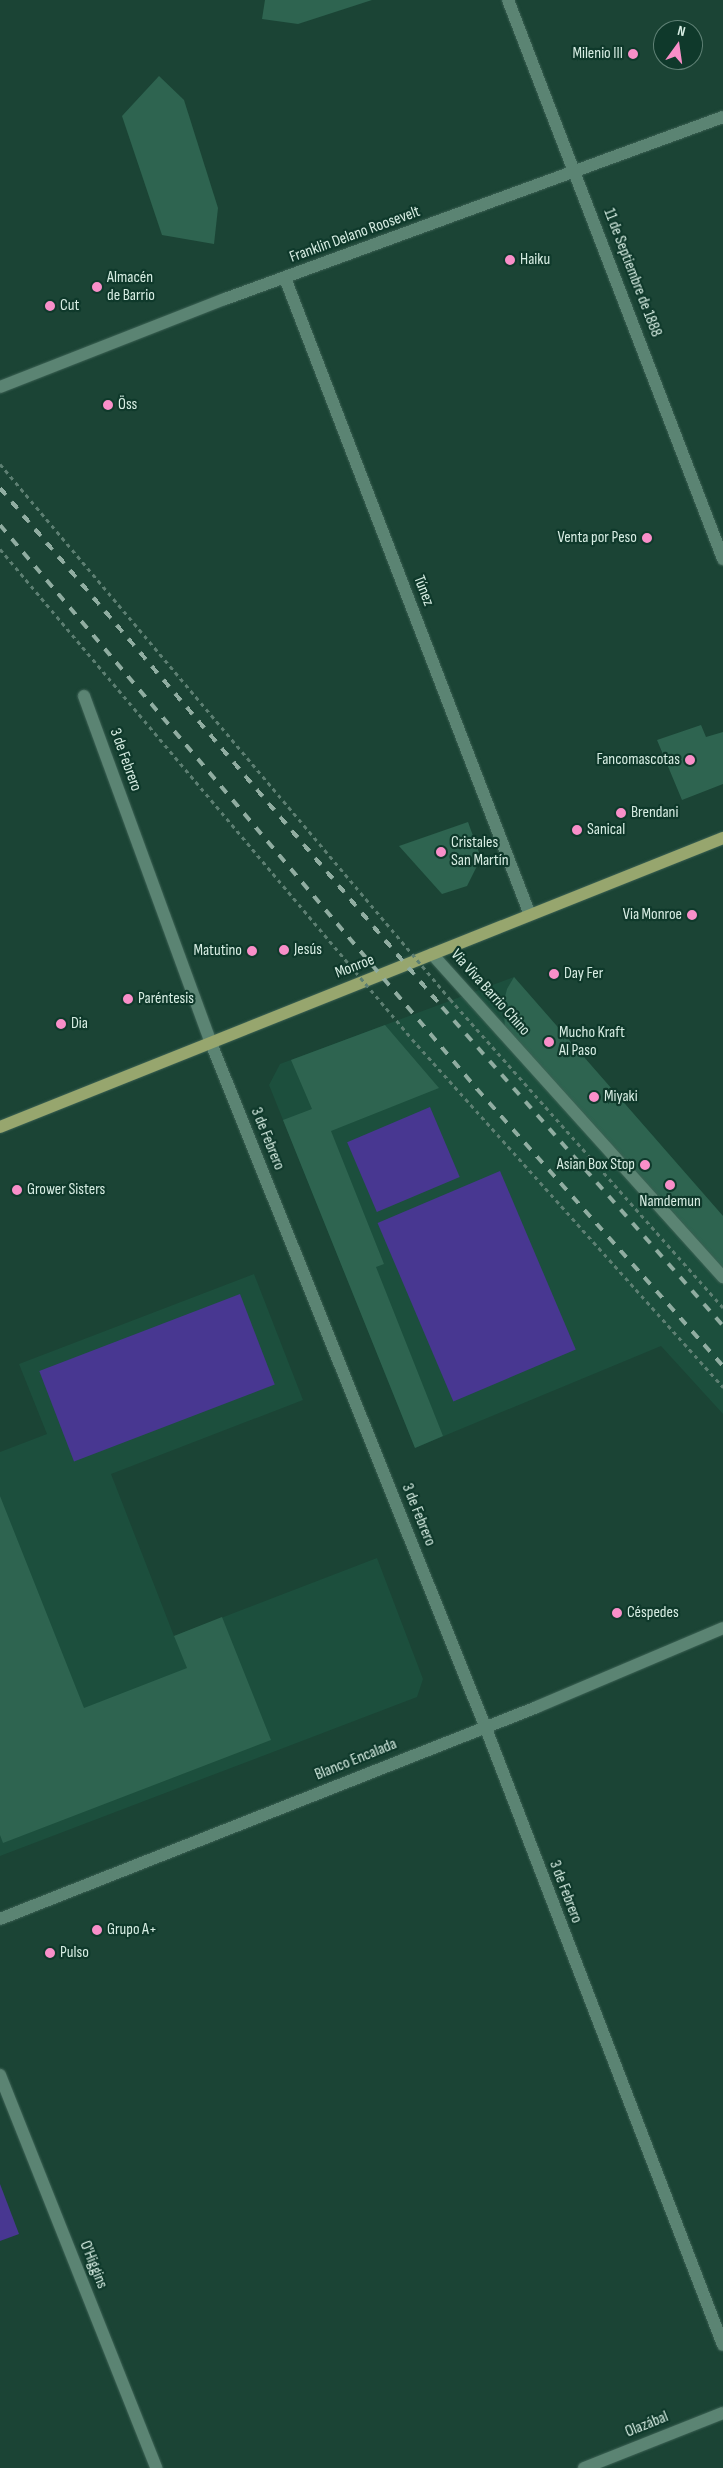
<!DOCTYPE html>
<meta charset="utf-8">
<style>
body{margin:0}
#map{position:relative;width:723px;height:2468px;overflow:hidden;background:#1b4435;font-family:"Sofia Sans Condensed",sans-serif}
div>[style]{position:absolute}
.built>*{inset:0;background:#1c4f3d}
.green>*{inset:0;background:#483791;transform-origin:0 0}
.building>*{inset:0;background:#2e6450}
.roads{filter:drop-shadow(0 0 1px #3c6154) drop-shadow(0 0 1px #3c6154)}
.minor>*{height:12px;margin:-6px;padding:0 6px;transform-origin:6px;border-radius:6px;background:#5b8473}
.major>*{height:12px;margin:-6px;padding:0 6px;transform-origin:6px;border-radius:6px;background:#97a66e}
.rail>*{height:4px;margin-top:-2px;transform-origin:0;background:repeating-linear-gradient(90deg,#90ada1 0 9px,transparent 0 18px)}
.path-bridge>*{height:3px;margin-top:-1.5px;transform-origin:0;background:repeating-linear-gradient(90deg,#5d7f72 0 4px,transparent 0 8px)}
.dots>*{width:14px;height:14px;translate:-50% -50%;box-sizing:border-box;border:2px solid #0f392b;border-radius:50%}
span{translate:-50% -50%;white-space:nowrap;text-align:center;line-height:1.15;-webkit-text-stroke:4.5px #0f392b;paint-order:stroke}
.poi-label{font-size:16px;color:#d7ede3}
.right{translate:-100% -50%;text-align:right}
.left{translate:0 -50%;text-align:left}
.street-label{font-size:16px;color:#d7ede3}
.north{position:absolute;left:653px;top:20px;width:50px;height:50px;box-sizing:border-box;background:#0f392b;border:1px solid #5f8175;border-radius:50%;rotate:14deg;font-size:14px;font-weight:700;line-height:20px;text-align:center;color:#d7ede3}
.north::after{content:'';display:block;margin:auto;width:18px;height:22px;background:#f98fc9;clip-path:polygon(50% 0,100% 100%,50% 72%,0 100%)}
</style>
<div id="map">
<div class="built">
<i style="clip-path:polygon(514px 977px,723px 1216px,723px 1414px,661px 1346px,415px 1448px,269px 1085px,280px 1064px)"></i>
<i style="clip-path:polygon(254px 1274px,303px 1400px,111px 1474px,174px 1636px,377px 1558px,423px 1679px,417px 1697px,0 1856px,0 1452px,47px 1434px,19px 1364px)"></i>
</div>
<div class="green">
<i style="left:430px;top:1107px;width:76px;height:90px;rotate:67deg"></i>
<i style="left:500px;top:1171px;width:194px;height:133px;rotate:67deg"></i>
<i style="left:240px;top:1294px;width:97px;height:215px;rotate:69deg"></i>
<i style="clip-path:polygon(0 2184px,19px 2234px,0 2241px)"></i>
</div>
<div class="building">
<i style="clip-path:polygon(265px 0,372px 0,298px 24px,262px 19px)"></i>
<i style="clip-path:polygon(159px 76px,184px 100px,218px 208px,214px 244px,162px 235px,122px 116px)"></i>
<i style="clip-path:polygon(701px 725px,706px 737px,723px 732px,723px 784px,682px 800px,657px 740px)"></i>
<i style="clip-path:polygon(468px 822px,481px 858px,467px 886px,442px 894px,399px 846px)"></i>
<i style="clip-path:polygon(514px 977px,723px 1216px,723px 1272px,512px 1037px,505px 1026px,503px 1005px,507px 989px)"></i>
<i style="clip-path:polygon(385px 1025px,439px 1088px,331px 1131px,384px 1264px,376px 1267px,443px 1436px,415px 1448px,283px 1120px,312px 1109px,291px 1060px)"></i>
<i style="clip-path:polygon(0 1496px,84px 1708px,187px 1668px,174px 1636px,222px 1617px,271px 1740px,3px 1843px,0 1835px)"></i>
</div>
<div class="roads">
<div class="minor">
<i style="left:508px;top:0;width:599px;rotate:68.96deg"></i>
<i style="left:285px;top:278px;width:682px;rotate:68.96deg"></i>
<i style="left:0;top:387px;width:242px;rotate:-21.4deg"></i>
<i style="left:225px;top:299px;width:530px;rotate:-20.08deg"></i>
<i style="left:84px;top:696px;width:370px;rotate:69.9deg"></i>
<i style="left:211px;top:1043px;width:736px;rotate:68.14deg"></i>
<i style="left:485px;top:1726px;width:663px;rotate:68.97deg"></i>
<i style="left:432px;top:954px;width:435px;rotate:48deg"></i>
<i style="left:0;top:1919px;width:577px;rotate:-21.54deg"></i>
<i style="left:537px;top:1707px;width:202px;rotate:-23deg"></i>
<i style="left:0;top:2075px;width:423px;rotate:68.3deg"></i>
<i style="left:584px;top:2468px;width:149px;rotate:-21.6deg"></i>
</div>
<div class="major">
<i style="left:0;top:1127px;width:779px;rotate:-21.79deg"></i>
</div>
</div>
<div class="rail">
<i style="left:0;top:488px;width:682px;rotate:49.58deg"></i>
<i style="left:442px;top:1007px;width:425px;rotate:48.6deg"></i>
<i style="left:0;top:525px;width:739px;rotate:49.78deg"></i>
<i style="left:477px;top:1089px;width:370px;rotate:48.4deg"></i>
</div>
<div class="path-bridge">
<i style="left:0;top:464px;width:699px;rotate:49.93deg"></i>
<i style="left:450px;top:999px;width:412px;rotate:48.5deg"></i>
<i style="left:0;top:549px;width:640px;rotate:49.94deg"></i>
<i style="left:412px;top:1039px;width:467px;rotate:48.2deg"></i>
</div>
<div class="dots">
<i style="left:633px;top:54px;background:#f98fc9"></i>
<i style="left:510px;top:260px;background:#f98fc9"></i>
<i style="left:97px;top:287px;background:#f98fc9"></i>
<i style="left:50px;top:306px;background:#f98fc9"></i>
<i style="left:108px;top:405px;background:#f98fc9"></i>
<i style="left:647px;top:538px;background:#f98fc9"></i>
<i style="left:690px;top:760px;background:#f98fc9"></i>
<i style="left:621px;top:813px;background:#f98fc9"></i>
<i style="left:577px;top:830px;background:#f98fc9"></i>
<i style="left:441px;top:852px;background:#f98fc9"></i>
<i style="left:692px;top:915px;background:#f98fc9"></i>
<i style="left:284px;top:950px;background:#f98fc9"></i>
<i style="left:252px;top:951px;background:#f98fc9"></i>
<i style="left:554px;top:974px;background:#f98fc9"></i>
<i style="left:128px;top:999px;background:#f98fc9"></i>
<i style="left:61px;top:1024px;background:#f98fc9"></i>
<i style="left:549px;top:1042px;background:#f98fc9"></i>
<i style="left:594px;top:1097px;background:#f98fc9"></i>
<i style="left:645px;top:1165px;background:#f98fc9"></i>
<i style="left:670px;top:1185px;background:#f98fc9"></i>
<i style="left:17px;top:1190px;background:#f98fc9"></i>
<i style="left:617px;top:1613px;background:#f98fc9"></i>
<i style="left:97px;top:1930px;background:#f98fc9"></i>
<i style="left:50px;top:1953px;background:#f98fc9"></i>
</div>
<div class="poi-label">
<span class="right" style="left:623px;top:54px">Milenio III</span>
<span class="left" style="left:520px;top:260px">Haiku</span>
<span class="left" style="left:107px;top:287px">Almacén<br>de Barrio</span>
<span class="left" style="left:60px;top:306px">Cut</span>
<span class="left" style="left:118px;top:405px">Öss</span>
<span class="right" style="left:637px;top:538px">Venta por Peso</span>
<span class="right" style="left:680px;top:760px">Fancomascotas</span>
<span class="left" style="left:631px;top:813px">Brendani</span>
<span class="left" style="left:587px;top:830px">Sanical</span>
<span class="left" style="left:451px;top:852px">Cristales<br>San Martín</span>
<span class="right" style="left:682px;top:915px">Via Monroe</span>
<span class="left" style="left:294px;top:950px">Jesús</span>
<span class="right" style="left:242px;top:951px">Matutino</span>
<span class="left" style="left:564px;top:974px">Day Fer</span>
<span class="left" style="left:138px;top:999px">Paréntesis</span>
<span class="left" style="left:71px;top:1024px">Dia</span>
<span class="left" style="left:559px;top:1042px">Mucho Kraft<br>Al Paso</span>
<span class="left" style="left:604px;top:1097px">Miyaki</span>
<span class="right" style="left:635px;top:1165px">Asian Box Stop</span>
<span class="left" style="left:27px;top:1190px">Grower Sisters</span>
<span style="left:670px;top:1202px">Namdemun</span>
<span class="left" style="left:627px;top:1613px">Céspedes</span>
<span class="left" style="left:107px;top:1930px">Grupo A+</span>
<span class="left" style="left:60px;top:1953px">Pulso</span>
</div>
<div class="street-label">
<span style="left:355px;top:235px;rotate:-20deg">Franklin Delano Roosevelt</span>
<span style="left:632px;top:273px;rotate:69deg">11 de Septiembre de 1888</span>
<span style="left:423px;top:591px;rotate:69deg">Túnez</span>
<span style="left:125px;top:760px;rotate:70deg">3 de Febrero</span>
<span style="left:355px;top:967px;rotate:-21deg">Monroe</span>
<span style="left:490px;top:993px;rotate:48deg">Via Viva Barrio Chino</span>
<span style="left:267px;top:1139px;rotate:68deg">3 de Febrero</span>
<span style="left:418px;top:1515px;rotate:68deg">3 de Febrero</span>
<span style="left:356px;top:1760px;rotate:-22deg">Blanco Encalada</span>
<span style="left:565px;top:1892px;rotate:69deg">3 de Febrero</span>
<span style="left:93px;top:2265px;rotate:68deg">O'Higgins</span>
<span style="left:647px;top:2425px;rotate:-22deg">Olazábal</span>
</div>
<div class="north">N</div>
</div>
